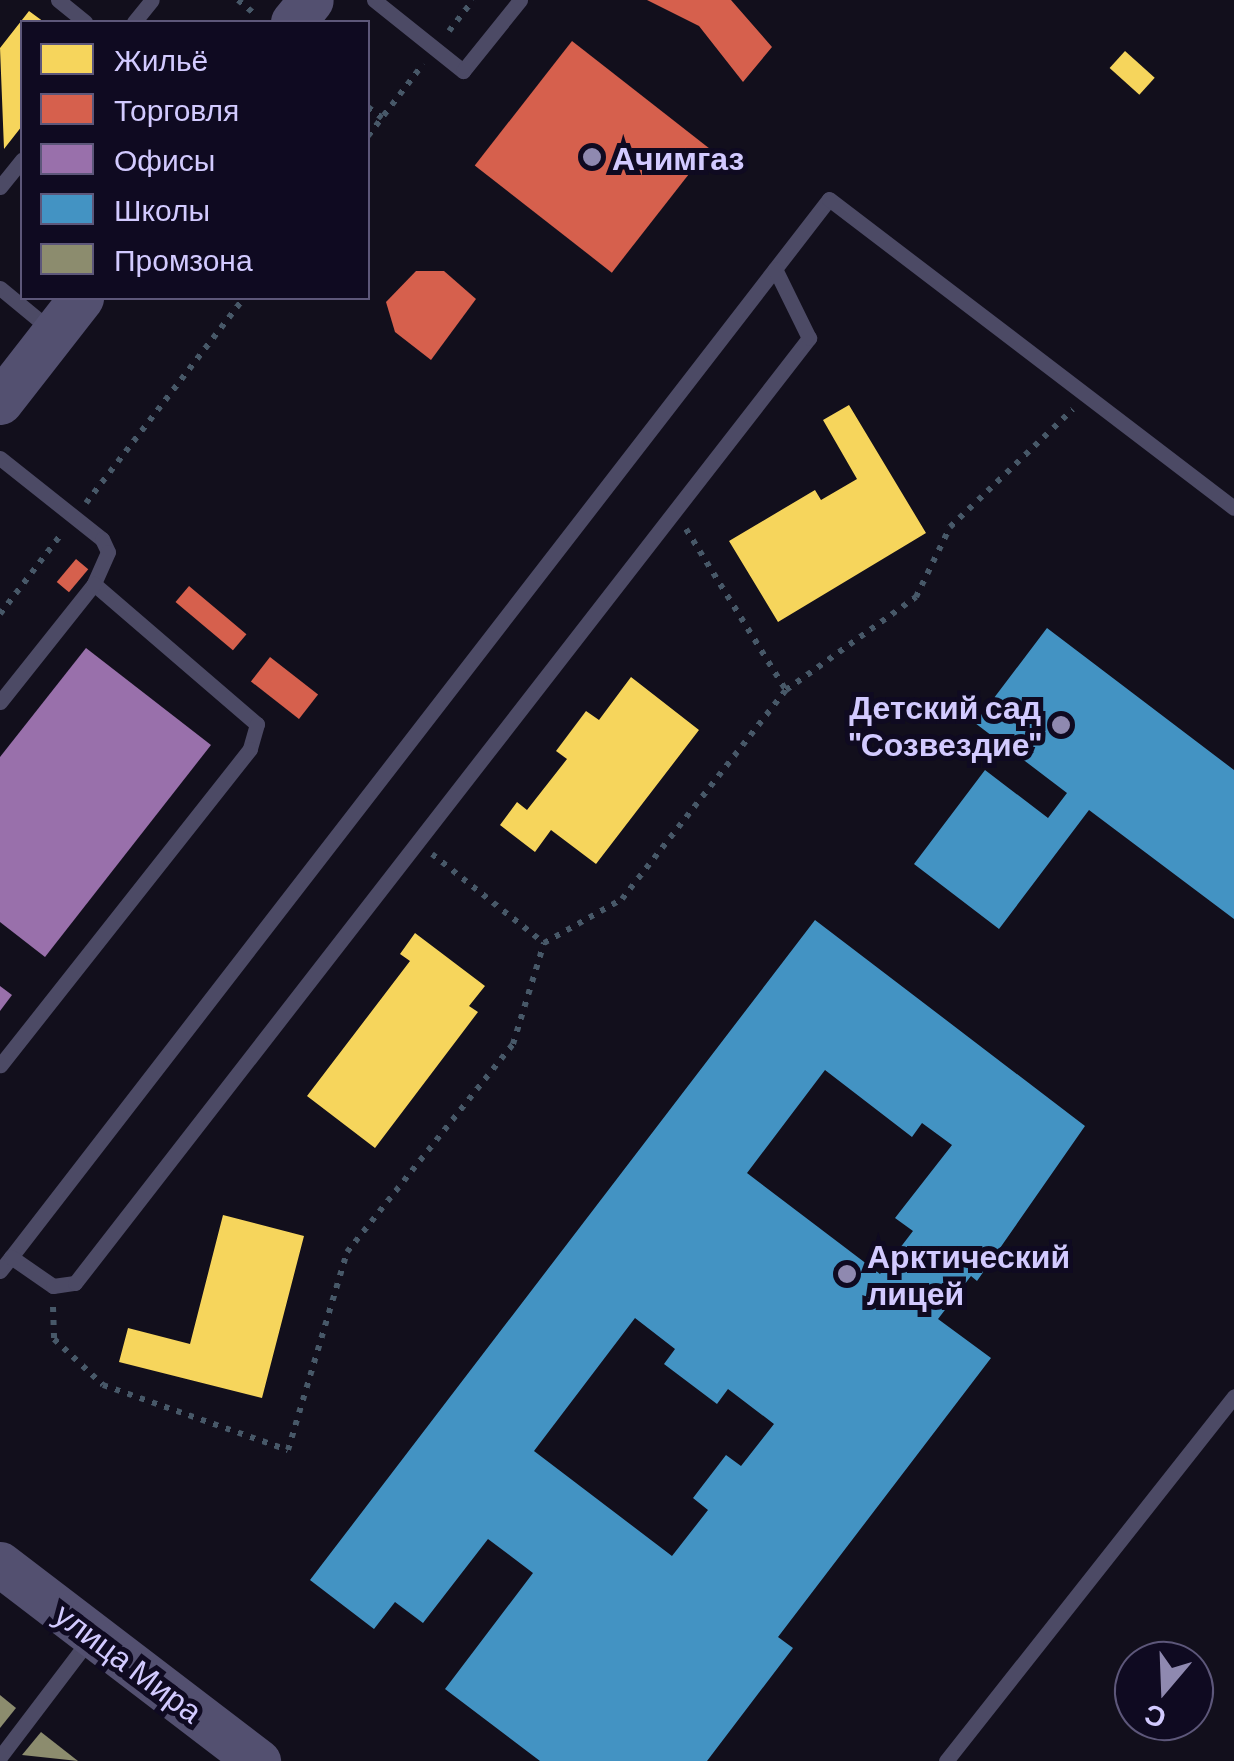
<!DOCTYPE html>
<meta charset="utf-8">
<style>
body{margin:0}
#map{position:relative;width:1234px;height:1761px;overflow:hidden;background:#120f1c;font-family:Barlow,sans-serif}
div>[style]{position:absolute}
.homes>*{inset:0;background:#f6d55c;transform-origin:0 0}
.shops>*{inset:0;background:#d6604d;transform-origin:0 0}
.offices>*{inset:0;background:#9970ab}
.schools>*{inset:0;background:#4393c3}
.industry>*{inset:0;background:#8c8c6e}
.path>*{height:6px;margin-top:-3px;transform-origin:0;background:repeating-linear-gradient(90deg,#475868 0 5px,transparent 0 13px)}
.lane>*{height:15px;margin:-7.5px;padding:0 7.5px;transform-origin:7.5px;border-radius:7.5px;background:#4c4a65}
.secondary>*{height:45px;margin:-22.5px;padding:0 22.5px;transform-origin:22.5px;border-radius:22.5px;background:#535070}
.dots>*{width:28px;height:28px;translate:-50% -50%;box-sizing:border-box;border:5px solid #0f0a21;border-radius:50%}
span{translate:-50% -50%;white-space:nowrap;text-align:center;line-height:1.15;-webkit-text-stroke:10px #0f0a21;paint-order:stroke}
.poi-label{font-size:32px;color:#d2caff;font-weight:700}
.left{translate:0 -50%;text-align:left}
.right{translate:-100% -50%;text-align:right}
.street-label{font-size:32px;color:#d2caff}
.legend{position:absolute;left:20px;top:20px;width:350px;height:280px;box-sizing:border-box;background:#0f0a21;border:2px solid #5d577a;margin:0;padding:12px 18px;list-style:none;font-size:30px;color:#d2caff}
.legend li{display:flex;align-items:center;gap:20px;height:50px}
.legend b{width:50px;border:2px solid #5d577a}
.north{position:absolute;left:1114px;top:1641px;width:100px;height:100px;box-sizing:border-box;background:#0f0a21;border:2px solid #5d577a;border-radius:50%;rotate:199deg;font-size:28px;font-weight:700;line-height:40px;text-align:center;color:#d2caff}
.north::after{content:'';display:block;margin:auto;width:35px;height:45px;background:#8f89b0;clip-path:polygon(50% 0,100% 100%,50% 72%,0 100%)}
</style>
<div id="map">
<div class="homes">
<i style="clip-path:polygon(29px 11px,44px 22px,22px 22px,22px 126px,4px 149px,0 48px)"></i>
<i style="left:1125px;top:51px;width:40px;height:23px;rotate:42deg"></i>
<i style="clip-path:polygon(849px 405px,926px 533px,778px 622px,729px 541px,815px 490px,821px 500px,857px 479px,823px 420px)"></i>
<i style="clip-path:polygon(631px 677px,699px 730px,596px 864px,551px 830px,535px 852px,500px 825px,517px 802px,527px 810px,567px 759px,556px 751px,586px 711px,599px 720px)"></i>
<i style="clip-path:polygon(415px 933px,485px 986px,469px 1006px,478px 1012px,375px 1148px,307px 1096px,410px 961px,400px 954px)"></i>
<i style="clip-path:polygon(223px 1215px,304px 1236px,262px 1398px,119px 1362px,128px 1328px,190px 1344px)"></i>
</div>
<div class="shops">
<i style="clip-path:polygon(647px 0,731px 0,772px 47px,743px 82px,699px 26px)"></i>
<i style="left:572px;top:41px;width:174px;height:158px;rotate:38deg"></i>
<i style="clip-path:polygon(416px 271px,444px 271px,476px 299px,431px 360px,395px 332px,386px 302px)"></i>
<i style="left:76px;top:559px;width:16px;height:30px;rotate:40deg"></i>
<i style="left:189px;top:586px;width:75px;height:21px;rotate:40deg"></i>
<i style="left:270px;top:657px;width:61px;height:31px;rotate:38deg"></i>
</div>
<div class="offices">
<i style="clip-path:polygon(86px 648px,211px 745px,45px 957px,0 922px,0 757px)"></i>
<i style="clip-path:polygon(0 986px,12px 995px,0 1011px)"></i>
</div>
<div class="schools">
<i style="clip-path:polygon(1047px 628px,1234px 770px,1234px 919px,1089px 810px,999px 929px,914px 864px,985px 770px,1048px 818px,1067px 793px,975px 723px)"></i>
<i style="clip-path:polygon(evenodd,815px 920px,1085px 1126px,977px 1281px,971px 1276px,938px 1319px,991px 1358px,778px 1637px,793px 1648px,707px 1761px,540px 1761px,445px 1689px,533px 1573px,488px 1539px,423px 1623px,395px 1602px,374px 1629px,310px 1580px,815px 920px,825px 1070px,912px 1137px,922px 1123px,952px 1145px,895px 1218px,913px 1231px,880px 1274px,747px 1173px,825px 1070px,815px 920px,635px 1318px,675px 1349px,664px 1364px,717px 1404px,728px 1389px,774px 1424px,741px 1466px,726px 1455px,693px 1498px,708px 1510px,672px 1556px,534px 1451px,635px 1318px)"></i>
</div>
<div class="industry">
<i style="clip-path:polygon(0 1695px,16px 1708px,0 1728px)"></i>
<i style="clip-path:polygon(41px 1732px,78px 1761px,22px 1755px)"></i>
</div>
<div class="path">
<i style="left:238px;top:0;width:23px;rotate:40deg"></i>
<i style="left:449px;top:31px;width:39px;rotate:-52deg"></i>
<i style="left:368px;top:107px;width:18px;rotate:38deg"></i>
<i style="left:368px;top:136px;width:91px;rotate:-52.6deg"></i>
<i style="left:86px;top:503px;width:259px;rotate:-52.4deg"></i>
<i style="left:686px;top:529px;width:190px;rotate:58.2deg"></i>
<i style="left:786px;top:690px;width:160px;rotate:-35.6deg"></i>
<i style="left:916px;top:597px;width:78px;rotate:-64.1deg"></i>
<i style="left:950px;top:527px;width:170px;rotate:-43.8deg"></i>
<i style="left:0;top:614px;width:103px;rotate:-52.5deg"></i>
<i style="left:432px;top:854px;width:143px;rotate:38.5deg"></i>
<i style="left:544px;top:943px;width:90px;rotate:-29.4deg"></i>
<i style="left:622px;top:899px;width:266px;rotate:-51.9deg"></i>
<i style="left:53px;top:1307px;width:32px;rotate:88deg"></i>
<i style="left:54px;top:1339px;width:67px;rotate:43.2deg"></i>
<i style="left:103px;top:1385px;width:196px;rotate:19.4deg"></i>
<i style="left:288px;top:1450px;width:207px;rotate:-73.4deg"></i>
<i style="left:347px;top:1252px;width:266px;rotate:-51.4deg"></i>
<i style="left:513px;top:1044px;width:106px;rotate:-72.9deg"></i>
</div>
<div class="lane">
<i style="left:58px;top:0;width:35px;rotate:39deg"></i>
<i style="left:374px;top:0;width:114px;rotate:38.6deg"></i>
<i style="left:463px;top:71px;width:91px;rotate:-51.2deg"></i>
<i style="left:134px;top:22px;width:28px;rotate:-51deg"></i>
<i style="left:0;top:187px;width:35px;rotate:-51deg"></i>
<i style="left:0;top:288px;width:66px;rotate:39.5deg"></i>
<i style="left:0;top:458px;width:130px;rotate:38.5deg"></i>
<i style="left:102px;top:539px;width:14px;rotate:65deg"></i>
<i style="left:108px;top:552px;width:35px;rotate:114deg"></i>
<i style="left:94px;top:584px;width:215px;rotate:40.7deg"></i>
<i style="left:257px;top:724px;width:26px;rotate:106deg"></i>
<i style="left:250px;top:749px;width:403px;rotate:128.3deg"></i>
<i style="left:0;top:702px;width:151px;rotate:-51.5deg"></i>
<i style="left:11px;top:1257px;width:1337px;rotate:-52.29deg"></i>
<i style="left:829px;top:199px;width:509px;rotate:37.34deg"></i>
<i style="left:0;top:1271px;width:18px;rotate:-52deg"></i>
<i style="left:11px;top:1257px;width:51px;rotate:34.6deg"></i>
<i style="left:53px;top:1286px;width:22px;rotate:-8deg"></i>
<i style="left:75px;top:1283px;width:1197px;rotate:-52.16deg"></i>
<i style="left:809px;top:338px;width:77px;rotate:-116.2deg"></i>
<i style="left:0;top:1757px;width:151px;rotate:-52.8deg"></i>
<i style="left:946px;top:1761px;width:465px;rotate:-51.7deg"></i>
</div>
<div class="secondary">
<i style="left:293px;top:22px;width:28px;rotate:-51deg"></i>
<i style="left:0;top:402px;width:132px;rotate:-52.1deg"></i>
<i style="left:0;top:1564px;width:325px;rotate:37.4deg"></i>
</div>
<div class="dots">
<i style="left:592px;top:157px;background:#8f89b0"></i>
<i style="left:1061px;top:725px;background:#8f89b0"></i>
<i style="left:847px;top:1274px;background:#8f89b0"></i>
</div>
<div class="poi-label">
<span class="left" style="left:612px;top:157px">Ачимгаз</span>
<span class="right" style="left:1041px;top:725px">Детский сад<br>"Созвездие"</span>
<span class="left" style="left:867px;top:1274px">Арктический<br>лицей</span>
</div>
<div class="street-label">
<span style="left:129px;top:1662px;rotate:37deg">улица Мира</span>
</div>
<ul class="legend">
<li><b style="height:28px;background:#f6d55c"></b>Жильё</li>
<li><b style="height:28px;background:#d6604d"></b>Торговля</li>
<li><b style="height:28px;background:#9970ab"></b>Офисы</li>
<li><b style="height:28px;background:#4393c3"></b>Школы</li>
<li><b style="height:28px;background:#8c8c6e"></b>Промзона</li>
</ul>
<div class="north">С</div>
</div>
